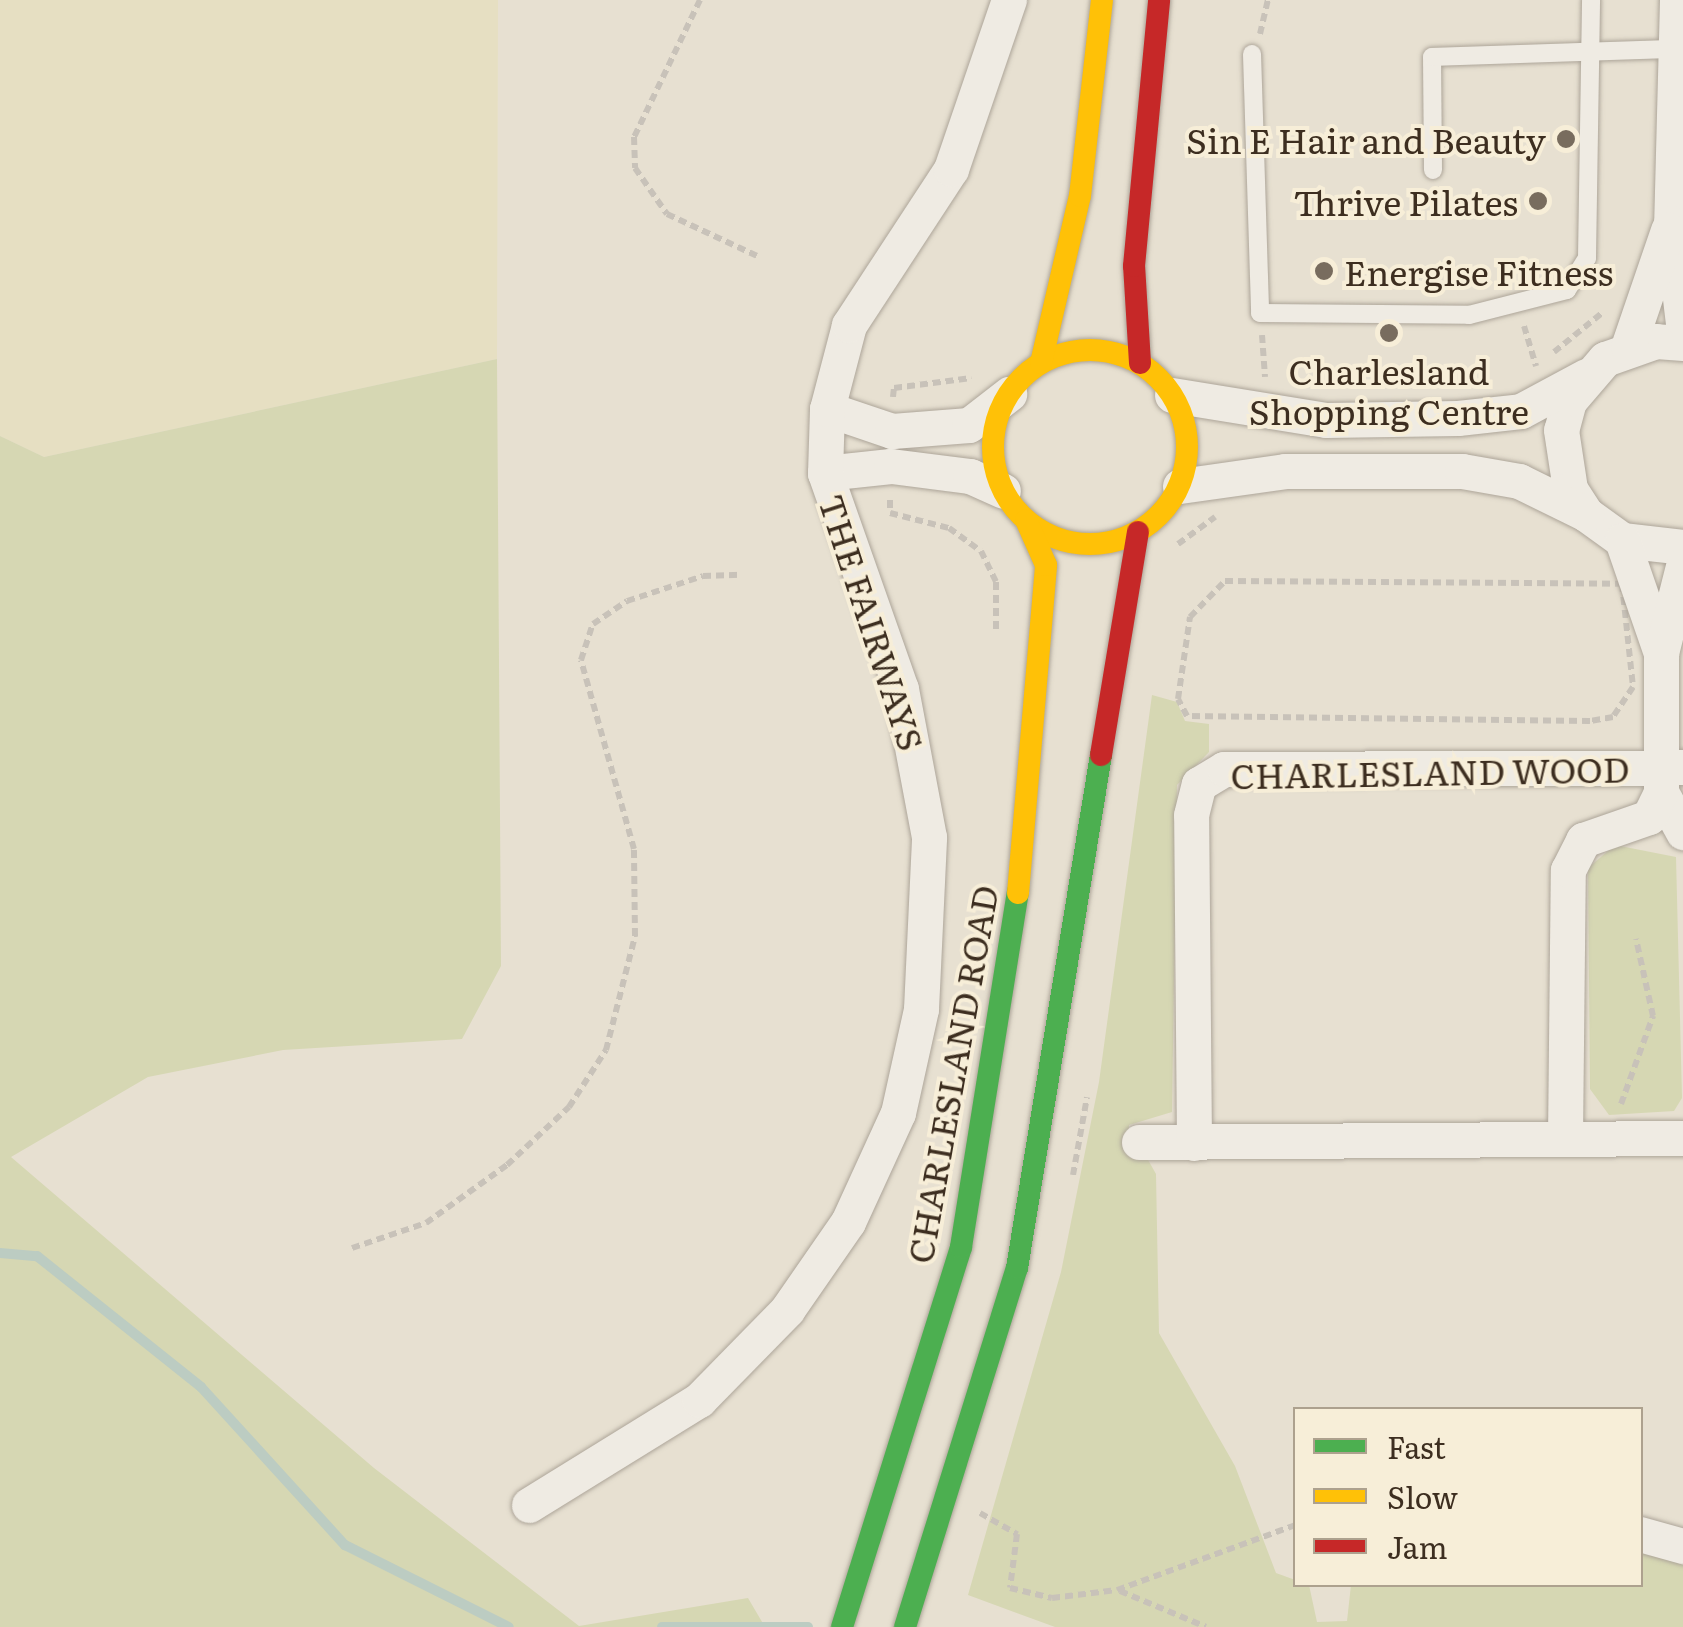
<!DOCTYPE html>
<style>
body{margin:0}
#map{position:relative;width:1683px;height:1627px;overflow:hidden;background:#e7e0d1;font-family:Literata,serif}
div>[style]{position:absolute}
.farmland>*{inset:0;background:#e6dfc2}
.green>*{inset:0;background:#d6d7b3}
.stream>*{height:10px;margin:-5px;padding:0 5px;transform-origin:5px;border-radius:5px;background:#bcccc2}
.path>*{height:6px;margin-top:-3px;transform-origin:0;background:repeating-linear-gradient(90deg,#c8c2b9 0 8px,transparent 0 13px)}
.roads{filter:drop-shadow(0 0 2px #ada599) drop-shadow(0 0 2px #ada599)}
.lane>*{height:18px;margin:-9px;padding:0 9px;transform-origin:9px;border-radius:9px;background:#efebe3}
.street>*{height:35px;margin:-17.5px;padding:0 17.5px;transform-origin:17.5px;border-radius:17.5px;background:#efebe3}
.fast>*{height:22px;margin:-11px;padding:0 11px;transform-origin:11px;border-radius:11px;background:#4caf50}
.slow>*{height:22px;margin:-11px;padding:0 11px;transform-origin:11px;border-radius:11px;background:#ffc107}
.slow>.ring{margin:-11px;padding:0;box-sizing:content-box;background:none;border:22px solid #ffc107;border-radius:50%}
.jam>*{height:22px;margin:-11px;padding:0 11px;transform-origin:11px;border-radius:11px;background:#c62828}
.dots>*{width:28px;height:28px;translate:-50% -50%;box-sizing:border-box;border:5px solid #f7eed8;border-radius:50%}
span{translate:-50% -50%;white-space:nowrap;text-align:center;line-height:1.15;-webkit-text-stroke:8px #f7eed8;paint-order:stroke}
.poi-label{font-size:35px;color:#3d2e20}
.right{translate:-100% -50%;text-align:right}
.left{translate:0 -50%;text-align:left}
.street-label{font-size:35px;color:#3d2e20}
.legend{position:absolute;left:1293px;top:1407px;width:350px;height:180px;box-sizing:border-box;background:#f7eed8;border:2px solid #ada18e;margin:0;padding:12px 18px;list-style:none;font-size:30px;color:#3d2e20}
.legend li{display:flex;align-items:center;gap:20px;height:50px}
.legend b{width:50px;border:2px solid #ada18e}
</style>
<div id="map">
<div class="farmland">
<i style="clip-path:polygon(0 0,498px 0,497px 359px,44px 457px,0 436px)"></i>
</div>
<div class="green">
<i style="clip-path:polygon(497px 359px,501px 966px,462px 1039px,283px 1050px,148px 1077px,11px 1157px,374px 1468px,579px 1626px,748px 1598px,765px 1627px,0 1627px,0 436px,44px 457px)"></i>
<i style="clip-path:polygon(1152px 695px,1177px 702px,1185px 721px,1209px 724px,1209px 752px,1177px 785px,1172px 1112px,1129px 1125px,1129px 1156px,1147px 1158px,1156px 1174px,1159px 1333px,1235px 1466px,1276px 1573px,1309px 1585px,1317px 1622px,1347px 1621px,1351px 1585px,1640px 1584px,1641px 1548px,1683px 1561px,1683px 1627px,1055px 1627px,968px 1595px,1061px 1272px,1099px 1082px)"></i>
<i style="clip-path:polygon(1615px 845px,1676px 857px,1682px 1098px,1674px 1111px,1609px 1115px,1590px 1089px,1588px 868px)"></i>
</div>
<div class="stream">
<i style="left:0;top:1253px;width:37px;rotate:5deg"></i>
<i style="left:37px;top:1256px;width:210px;rotate:38.6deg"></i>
<i style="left:201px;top:1387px;width:214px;rotate:47.7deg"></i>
<i style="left:345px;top:1545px;width:183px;rotate:26.6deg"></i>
<i style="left:662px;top:1627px;width:146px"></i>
</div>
<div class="path">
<i style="left:700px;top:0;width:152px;rotate:115.7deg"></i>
<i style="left:634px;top:137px;width:31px;rotate:88deg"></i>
<i style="left:635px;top:168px;width:56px;rotate:55.2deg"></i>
<i style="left:667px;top:214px;width:99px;rotate:25deg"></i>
<i style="left:1260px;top:34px;width:35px;rotate:-77deg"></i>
<i style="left:1524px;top:326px;width:42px;rotate:73.3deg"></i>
<i style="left:1262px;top:335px;width:42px;rotate:85.9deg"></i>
<i style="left:1554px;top:352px;width:62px;rotate:-39.1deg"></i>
<i style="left:893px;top:397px;width:9px;rotate:-84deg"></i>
<i style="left:894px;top:388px;width:78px;rotate:-7.4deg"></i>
<i style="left:890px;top:500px;width:13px;rotate:90deg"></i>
<i style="left:890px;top:513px;width:61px;rotate:14.3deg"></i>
<i style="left:949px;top:528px;width:39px;rotate:36deg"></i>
<i style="left:981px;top:551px;width:34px;rotate:64deg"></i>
<i style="left:996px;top:582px;width:49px;rotate:90deg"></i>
<i style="left:1178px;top:544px;width:46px;rotate:-36.1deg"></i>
<i style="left:1225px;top:581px;width:397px;rotate:0.4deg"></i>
<i style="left:1622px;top:584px;width:104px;rotate:83.9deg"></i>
<i style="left:1633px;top:687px;width:36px;rotate:124deg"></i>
<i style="left:1613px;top:717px;width:23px;rotate:170deg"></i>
<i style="left:1590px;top:721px;width:403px;rotate:-179.3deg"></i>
<i style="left:1187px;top:716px;width:19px;rotate:-118deg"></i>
<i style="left:1178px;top:699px;width:83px;rotate:-81.7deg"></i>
<i style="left:1190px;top:617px;width:50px;rotate:-45.8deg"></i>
<i style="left:1621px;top:1104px;width:94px;rotate:-70deg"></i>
<i style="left:1653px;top:1016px;width:79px;rotate:-102.4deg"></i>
<i style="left:1073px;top:1175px;width:79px;rotate:-79.8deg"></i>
<i style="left:352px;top:1248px;width:78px;rotate:-18.7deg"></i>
<i style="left:426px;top:1223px;width:100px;rotate:-35.6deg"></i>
<i style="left:507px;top:1165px;width:85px;rotate:-43.1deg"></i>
<i style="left:569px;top:1107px;width:68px;rotate:-57deg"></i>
<i style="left:606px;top:1050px;width:118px;rotate:-75.7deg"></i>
<i style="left:635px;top:936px;width:87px;rotate:-90.7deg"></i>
<i style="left:634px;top:849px;width:196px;rotate:-105.7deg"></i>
<i style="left:581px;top:660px;width:38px;rotate:-72deg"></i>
<i style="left:593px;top:624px;width:41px;rotate:-34.1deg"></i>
<i style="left:627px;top:601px;width:80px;rotate:-18.2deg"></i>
<i style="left:703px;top:576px;width:38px;rotate:-2deg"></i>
<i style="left:980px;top:1513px;width:43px;rotate:29.6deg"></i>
<i style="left:1017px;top:1534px;width:54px;rotate:97.4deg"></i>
<i style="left:1010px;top:1588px;width:43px;rotate:13.4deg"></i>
<i style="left:1052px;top:1598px;width:65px;rotate:-7deg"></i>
<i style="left:1117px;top:1590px;width:190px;rotate:-20deg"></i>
<i style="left:1120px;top:1591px;width:93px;rotate:22.7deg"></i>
</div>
<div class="roads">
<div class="lane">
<i style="left:1252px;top:54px;width:259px;rotate:88.2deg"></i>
<i style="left:1260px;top:313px;width:209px;rotate:0.5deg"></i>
<i style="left:1469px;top:315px;width:101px;rotate:-14.3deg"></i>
<i style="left:1567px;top:290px;width:38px;rotate:-58deg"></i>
<i style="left:1587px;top:258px;width:258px;rotate:-89.1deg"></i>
<i style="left:1433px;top:170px;width:113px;rotate:-90.5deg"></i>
<i style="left:1432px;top:57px;width:244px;rotate:-1.9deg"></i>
</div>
<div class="street">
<i style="left:1677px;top:0;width:223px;rotate:91.5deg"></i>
<i style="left:1671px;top:223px;width:102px;rotate:83.2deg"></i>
<i style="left:1683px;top:343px;width:27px;rotate:-176deg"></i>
<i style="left:1656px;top:341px;width:54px;rotate:160.6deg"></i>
<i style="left:1605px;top:359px;width:55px;rotate:130.6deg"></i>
<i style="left:1569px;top:401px;width:30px;rotate:105deg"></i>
<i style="left:1561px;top:430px;width:60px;rotate:81.3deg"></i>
<i style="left:1570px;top:489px;width:30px;rotate:57deg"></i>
<i style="left:1586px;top:514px;width:44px;rotate:35.8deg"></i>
<i style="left:1622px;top:540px;width:61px;rotate:6.5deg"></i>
<i style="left:1628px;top:347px;width:124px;rotate:-71.1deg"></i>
<i style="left:1172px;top:395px;width:156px;rotate:9.2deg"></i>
<i style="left:1326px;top:420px;width:132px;rotate:-0.9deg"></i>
<i style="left:1458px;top:418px;width:63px;rotate:-6.3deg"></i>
<i style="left:1521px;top:411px;width:74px;rotate:-28.3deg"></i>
<i style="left:827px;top:409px;width:69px;rotate:18.7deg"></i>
<i style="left:892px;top:431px;width:77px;rotate:-4.5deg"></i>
<i style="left:969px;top:425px;width:51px;rotate:-37.8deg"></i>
<i style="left:825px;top:473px;width:66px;rotate:-6.1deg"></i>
<i style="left:891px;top:466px;width:80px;rotate:7.2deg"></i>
<i style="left:970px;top:476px;width:36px;rotate:24deg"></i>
<i style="left:1180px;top:486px;width:106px;rotate:-8.1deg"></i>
<i style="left:1285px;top:471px;width:177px"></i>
<i style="left:1462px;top:471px;width:58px;rotate:10deg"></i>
<i style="left:1519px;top:481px;width:75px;rotate:26.2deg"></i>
<i style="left:1622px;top:540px;width:120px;rotate:71deg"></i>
<i style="left:1661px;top:792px;width:46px;rotate:61.2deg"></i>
<i style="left:1565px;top:1139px;width:269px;rotate:-89.4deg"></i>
<i style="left:1568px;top:870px;width:34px;rotate:-63deg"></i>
<i style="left:1583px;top:840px;width:70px;rotate:-19.2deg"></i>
<i style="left:1649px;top:817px;width:28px;rotate:-64deg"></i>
<i style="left:1661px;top:792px;width:139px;rotate:-90deg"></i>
<i style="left:1661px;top:653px;width:90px;rotate:-75.8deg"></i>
<i style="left:1139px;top:1142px;width:544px;rotate:-0.42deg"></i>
<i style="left:1194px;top:1143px;width:328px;rotate:-90.5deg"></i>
<i style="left:1191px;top:815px;width:32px;rotate:-76deg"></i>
<i style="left:1199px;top:784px;width:29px;rotate:-31deg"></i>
<i style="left:1224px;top:769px;width:459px;rotate:-0.2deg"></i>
<i style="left:529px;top:1505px;width:200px;rotate:-31.7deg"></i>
<i style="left:699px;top:1400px;width:126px;rotate:-45.6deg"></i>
<i style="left:787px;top:1310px;width:107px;rotate:-55.3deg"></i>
<i style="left:848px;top:1222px;width:120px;rotate:-65.4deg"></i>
<i style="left:898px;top:1113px;width:107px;rotate:-77.5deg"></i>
<i style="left:921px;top:1009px;width:172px;rotate:-87.3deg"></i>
<i style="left:929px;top:837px;width:151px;rotate:-100.7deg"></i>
<i style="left:901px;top:689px;width:229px;rotate:-109.4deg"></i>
<i style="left:825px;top:473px;width:64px;rotate:-88.2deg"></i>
<i style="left:827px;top:409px;width:87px;rotate:-75.3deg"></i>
<i style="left:849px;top:325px;width:186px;rotate:-56.8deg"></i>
<i style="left:951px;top:169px;width:179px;rotate:-71.1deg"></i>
<i style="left:1640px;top:1534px;width:45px;rotate:15.6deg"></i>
</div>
<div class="fast">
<i style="left:842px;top:1627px;width:398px;rotate:-72.6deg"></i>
<i style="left:961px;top:1247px;width:359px;rotate:-80.9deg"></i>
<i style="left:905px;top:1627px;width:376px;rotate:-72.7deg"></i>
<i style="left:1017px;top:1268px;width:520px;rotate:-80.7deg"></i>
</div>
<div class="slow">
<i class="ring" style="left:993px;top:350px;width:172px;height:172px"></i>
<i style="left:1041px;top:363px;width:171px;rotate:-76.9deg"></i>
<i style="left:1080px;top:196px;width:197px;rotate:-83.6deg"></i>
<i style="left:1018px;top:893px;width:329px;rotate:-85.1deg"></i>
<i style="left:1046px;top:565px;width:49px;rotate:-114deg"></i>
</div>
<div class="jam">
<i style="left:1140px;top:363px;width:97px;rotate:-93.5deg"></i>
<i style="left:1134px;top:266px;width:267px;rotate:-84.6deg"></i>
<i style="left:1101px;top:755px;width:226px;rotate:-80.6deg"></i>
</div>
</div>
<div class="dots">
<i style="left:1566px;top:139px;background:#786c5e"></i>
<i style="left:1538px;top:201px;background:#786c5e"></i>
<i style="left:1324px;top:271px;background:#786c5e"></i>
<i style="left:1389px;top:333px;background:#786c5e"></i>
</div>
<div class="poi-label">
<span class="right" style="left:1546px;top:139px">Sin E Hair and Beauty</span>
<span class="right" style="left:1518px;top:201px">Thrive Pilates</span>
<span class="left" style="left:1344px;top:271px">Energise Fitness</span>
<span style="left:1389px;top:390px">Charlesland<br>Shopping Centre</span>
</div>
<div class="street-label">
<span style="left:873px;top:622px;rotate:72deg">THE FAIRWAYS</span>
<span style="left:1430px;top:771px;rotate:-1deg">CHARLESLAND WOOD</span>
<span style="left:951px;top:1074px;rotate:-80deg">CHARLESLAND ROAD</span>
</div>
<ul class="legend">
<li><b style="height:12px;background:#4caf50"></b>Fast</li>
<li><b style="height:12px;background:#ffc107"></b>Slow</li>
<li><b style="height:12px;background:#c62828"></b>Jam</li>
</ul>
</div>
